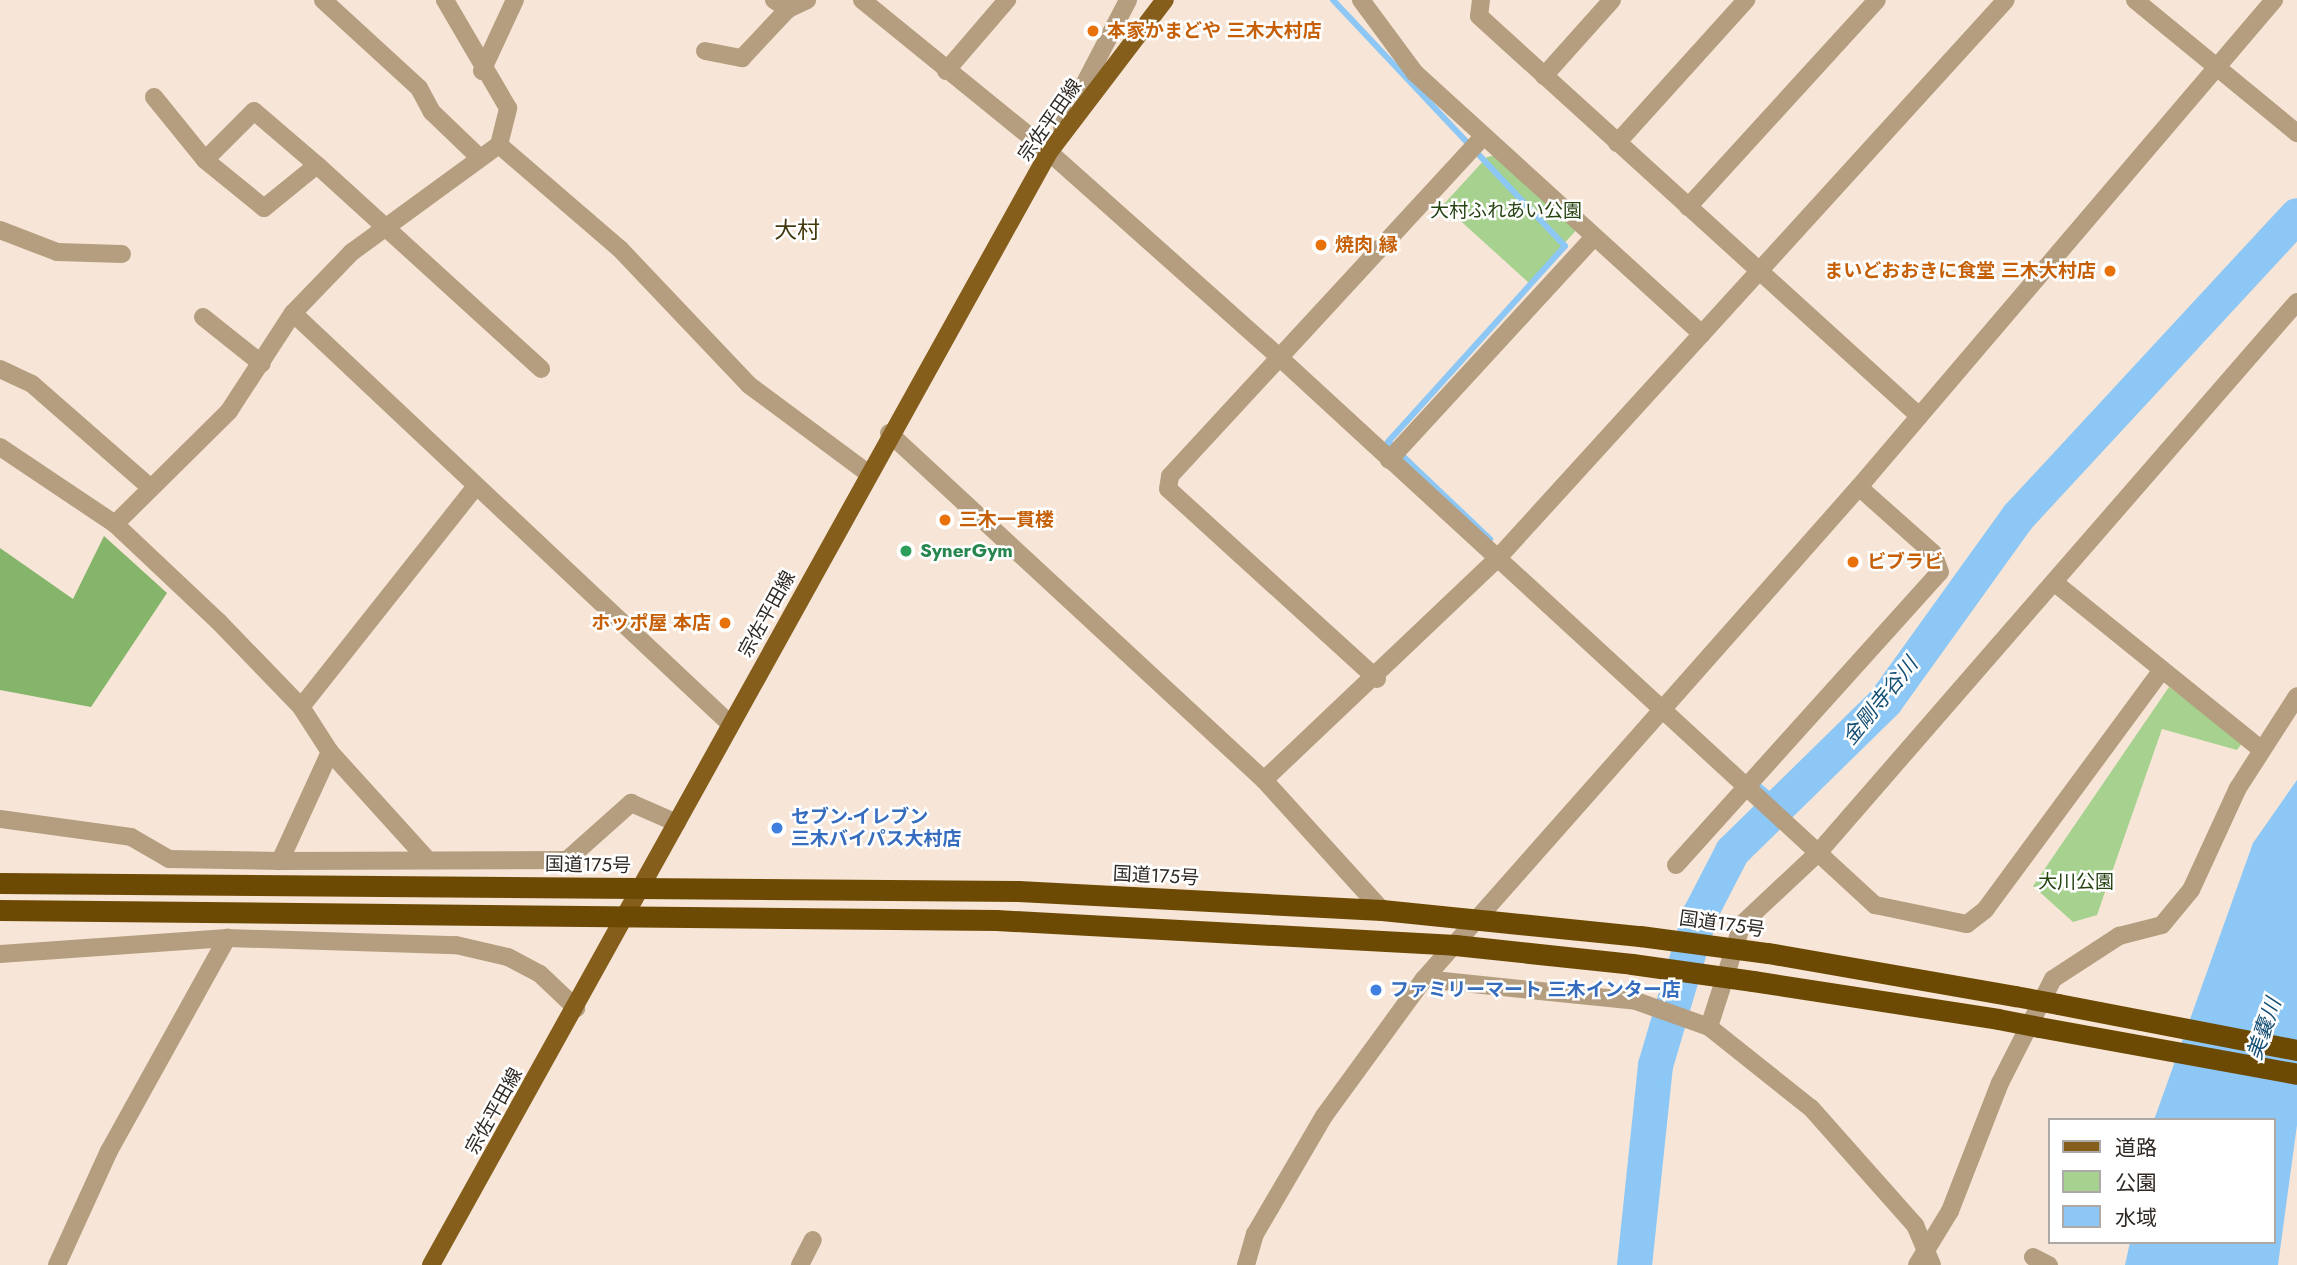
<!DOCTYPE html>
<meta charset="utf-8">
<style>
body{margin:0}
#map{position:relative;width:2297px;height:1265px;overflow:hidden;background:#f7e6d7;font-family:Jost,"Noto Sans JP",sans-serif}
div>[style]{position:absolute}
.green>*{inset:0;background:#a6d18f}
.forest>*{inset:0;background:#85b46b}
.water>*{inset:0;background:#8cc7f5}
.stream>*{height:6px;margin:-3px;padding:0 3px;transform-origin:3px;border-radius:3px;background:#8cc7f5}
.river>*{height:35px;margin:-17.5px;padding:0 17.5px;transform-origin:17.5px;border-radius:17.5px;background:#8cc7f5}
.minor>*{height:18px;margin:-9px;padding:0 9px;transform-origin:9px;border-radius:9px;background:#b49e7f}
.major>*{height:18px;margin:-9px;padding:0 9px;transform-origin:9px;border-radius:9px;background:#855e1b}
.highway>*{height:21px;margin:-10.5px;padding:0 10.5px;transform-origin:10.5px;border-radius:10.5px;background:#6d4a04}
.highway-bridge>*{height:21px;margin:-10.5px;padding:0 10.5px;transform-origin:10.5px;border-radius:10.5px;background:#6d4a04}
.dots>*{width:19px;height:19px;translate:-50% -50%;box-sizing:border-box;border:4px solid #fff;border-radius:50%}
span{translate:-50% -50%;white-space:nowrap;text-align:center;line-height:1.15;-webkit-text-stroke:5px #fff;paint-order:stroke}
.food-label{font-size:19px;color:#c56008;font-weight:700}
.left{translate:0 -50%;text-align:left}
.right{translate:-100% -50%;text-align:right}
.street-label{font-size:19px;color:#302924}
.park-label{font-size:19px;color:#264412}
.leisure-label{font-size:19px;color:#27864d;font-weight:700}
.shop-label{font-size:19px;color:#366cbe;font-weight:700}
.water-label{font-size:21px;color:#154f74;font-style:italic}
.quarter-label{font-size:23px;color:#43380e}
.legend{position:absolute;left:2048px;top:1118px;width:228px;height:126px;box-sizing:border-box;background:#fff;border:2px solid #aca9a7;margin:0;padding:9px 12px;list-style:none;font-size:21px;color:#302924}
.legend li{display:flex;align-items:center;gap:14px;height:35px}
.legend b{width:35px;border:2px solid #aca9a7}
</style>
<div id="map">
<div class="green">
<i style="clip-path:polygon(1501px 154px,1579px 227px,1529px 283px,1443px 205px,1487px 157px)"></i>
<i style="clip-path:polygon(2169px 687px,2243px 742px,2237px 750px,2162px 729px,2097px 915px,2073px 922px,2033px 886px)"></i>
</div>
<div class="forest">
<i style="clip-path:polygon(104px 536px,167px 593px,91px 707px,0 690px,0 548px,73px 599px)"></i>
</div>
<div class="water">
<i style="clip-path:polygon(2297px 780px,2297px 1125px,2278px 1265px,2125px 1265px,2130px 1242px,2274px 1242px,2274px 1120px,2154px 1120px,2253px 843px)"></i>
</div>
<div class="stream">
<i style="left:1333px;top:0;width:338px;rotate:46.7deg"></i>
<i style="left:1565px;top:246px;width:264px;rotate:132.1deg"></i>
<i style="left:1388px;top:442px;width:141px;rotate:43.6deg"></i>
<i style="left:1753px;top:781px;width:39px;rotate:40deg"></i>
</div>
<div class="river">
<i style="left:1634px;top:1265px;width:201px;rotate:-84deg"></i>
<i style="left:1655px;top:1065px;width:159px;rotate:-73.5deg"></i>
<i style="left:1700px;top:913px;width:70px;rotate:-62.7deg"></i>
<i style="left:1732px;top:851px;width:214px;rotate:-44.4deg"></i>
<i style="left:1885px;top:701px;width:228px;rotate:-54.3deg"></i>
<i style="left:2018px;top:516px;width:410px;rotate:-47.2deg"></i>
</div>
<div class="minor">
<i style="left:323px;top:0;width:130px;rotate:42.5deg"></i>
<i style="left:419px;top:88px;width:27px;rotate:62deg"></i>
<i style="left:432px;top:112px;width:66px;rotate:43.8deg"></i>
<i style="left:774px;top:0;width:17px;rotate:33deg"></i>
<i style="left:788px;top:9px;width:21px;rotate:-25deg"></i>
<i style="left:862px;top:0;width:241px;rotate:39.1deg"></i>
<i style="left:1049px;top:152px;width:308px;rotate:41.7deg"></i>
<i style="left:1279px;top:357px;width:810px;rotate:42.6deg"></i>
<i style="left:1875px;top:905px;width:94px;rotate:11.7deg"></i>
<i style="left:1967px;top:924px;width:23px;rotate:-38deg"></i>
<i style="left:1985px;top:910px;width:297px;rotate:-53.6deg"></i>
<i style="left:1361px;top:0;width:91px;rotate:53.5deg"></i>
<i style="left:1415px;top:73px;width:388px;rotate:42.3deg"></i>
<i style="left:1481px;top:0;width:16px;rotate:97deg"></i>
<i style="left:1479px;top:16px;width:595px;rotate:42.27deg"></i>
<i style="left:2135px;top:0;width:210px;rotate:39.4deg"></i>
<i style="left:705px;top:51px;width:38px;rotate:11deg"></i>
<i style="left:742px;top:58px;width:67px;rotate:-46.8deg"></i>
<i style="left:482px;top:71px;width:78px;rotate:-65.1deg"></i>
<i style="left:946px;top:71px;width:94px;rotate:-49.3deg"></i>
<i style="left:1544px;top:76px;width:102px;rotate:-48.2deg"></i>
<i style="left:154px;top:97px;width:81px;rotate:51deg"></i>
<i style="left:205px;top:160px;width:76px;rotate:39.1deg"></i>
<i style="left:264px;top:208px;width:68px;rotate:-39.1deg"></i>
<i style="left:317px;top:165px;width:303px;rotate:42.3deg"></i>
<i style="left:1062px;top:127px;width:143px;rotate:-62.5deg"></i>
<i style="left:1617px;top:143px;width:193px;rotate:-47.9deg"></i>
<i style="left:499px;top:145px;width:160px;rotate:40.7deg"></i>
<i style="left:620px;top:249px;width:187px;rotate:46.5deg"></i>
<i style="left:749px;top:385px;width:149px;rotate:36.6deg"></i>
<i style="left:205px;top:160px;width:69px;rotate:-45deg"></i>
<i style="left:254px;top:111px;width:83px;rotate:40.6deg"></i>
<i style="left:1688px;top:207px;width:280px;rotate:-47.6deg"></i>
<i style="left:0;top:230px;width:61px;rotate:21.1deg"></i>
<i style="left:57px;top:252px;width:65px;rotate:1.8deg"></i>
<i style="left:293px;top:313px;width:600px;rotate:43.24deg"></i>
<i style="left:203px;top:317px;width:75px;rotate:38.5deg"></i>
<i style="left:0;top:369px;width:35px;rotate:25deg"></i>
<i style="left:32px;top:384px;width:158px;rotate:41.2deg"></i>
<i style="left:889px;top:433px;width:511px;rotate:42.78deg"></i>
<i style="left:1264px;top:780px;width:176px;rotate:47.8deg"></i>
<i style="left:0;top:447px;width:138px;rotate:33.8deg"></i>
<i style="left:115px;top:524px;width:141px;rotate:43.3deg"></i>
<i style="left:218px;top:621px;width:120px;rotate:46deg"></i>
<i style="left:301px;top:707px;width:54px;rotate:57.2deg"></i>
<i style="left:330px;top:752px;width:144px;rotate:47.8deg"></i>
<i style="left:1389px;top:460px;width:301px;rotate:-47.4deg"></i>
<i style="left:115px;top:524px;width:161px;rotate:-44.7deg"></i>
<i style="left:229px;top:411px;width:117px;rotate:-56.9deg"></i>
<i style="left:293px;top:313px;width:85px;rotate:-46deg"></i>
<i style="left:352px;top:252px;width:182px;rotate:-36.1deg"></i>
<i style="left:499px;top:145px;width:38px;rotate:-76deg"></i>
<i style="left:508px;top:108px;width:125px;rotate:-120.3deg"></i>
<i style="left:2055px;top:583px;width:265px;rotate:38.9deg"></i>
<i style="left:1377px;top:679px;width:282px;rotate:-137.7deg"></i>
<i style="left:1168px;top:489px;width:13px;rotate:-81deg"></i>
<i style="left:1170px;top:476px;width:461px;rotate:-47.3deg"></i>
<i style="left:301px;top:707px;width:278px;rotate:-51.6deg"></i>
<i style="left:330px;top:752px;width:120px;rotate:114.6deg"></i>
<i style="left:280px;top:861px;width:287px;rotate:-0.2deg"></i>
<i style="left:567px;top:860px;width:86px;rotate:-41.7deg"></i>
<i style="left:631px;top:803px;width:50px;rotate:23.5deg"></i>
<i style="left:1264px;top:780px;width:320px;rotate:-43.5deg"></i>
<i style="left:1496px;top:560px;width:757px;rotate:-47.68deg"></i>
<i style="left:0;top:819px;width:132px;rotate:7.8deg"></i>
<i style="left:131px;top:837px;width:44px;rotate:30.1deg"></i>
<i style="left:169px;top:859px;width:111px;rotate:1deg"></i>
<i style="left:1676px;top:865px;width:394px;rotate:-48deg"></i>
<i style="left:1940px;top:572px;width:20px;rotate:-110deg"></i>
<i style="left:1933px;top:553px;width:99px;rotate:-138.3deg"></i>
<i style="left:0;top:954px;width:228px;rotate:-4deg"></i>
<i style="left:227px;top:938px;width:229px;rotate:1.8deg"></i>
<i style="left:456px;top:945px;width:53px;rotate:13deg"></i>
<i style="left:508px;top:957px;width:36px;rotate:28deg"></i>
<i style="left:540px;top:974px;width:50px;rotate:43.4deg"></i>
<i style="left:1424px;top:979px;width:213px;rotate:5.9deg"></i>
<i style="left:1636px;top:1001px;width:77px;rotate:19.6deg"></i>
<i style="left:1709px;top:1027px;width:130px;rotate:38.5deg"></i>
<i style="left:1811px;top:1108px;width:157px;rotate:48.4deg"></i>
<i style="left:1915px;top:1225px;width:43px;rotate:67deg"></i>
<i style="left:1709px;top:1027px;width:108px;rotate:-72.2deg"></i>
<i style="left:1742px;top:924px;width:104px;rotate:-43.1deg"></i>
<i style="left:1818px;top:853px;width:730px;rotate:-49deg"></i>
<i style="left:2033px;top:1257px;width:18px;rotate:27deg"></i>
<i style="left:57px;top:1265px;width:125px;rotate:-65.5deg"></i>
<i style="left:109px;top:1151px;width:244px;rotate:-61deg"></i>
<i style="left:800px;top:1265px;width:28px;rotate:-63deg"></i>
<i style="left:1246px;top:1265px;width:32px;rotate:-74deg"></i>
<i style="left:1255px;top:1234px;width:137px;rotate:-59.7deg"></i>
<i style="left:1324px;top:1116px;width:170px;rotate:-53.9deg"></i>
<i style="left:1424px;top:979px;width:657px;rotate:-48.52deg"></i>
<i style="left:1859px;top:487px;width:640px;rotate:-49.56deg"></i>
<i style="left:1917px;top:1265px;width:63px;rotate:-58.6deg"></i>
<i style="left:1950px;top:1211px;width:137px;rotate:-68.7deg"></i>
<i style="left:2000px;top:1083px;width:117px;rotate:-63deg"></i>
<i style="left:2053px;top:979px;width:79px;rotate:-33.1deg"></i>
<i style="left:2119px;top:936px;width:44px;rotate:-14.3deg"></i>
<i style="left:2162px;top:925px;width:45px;rotate:-50.4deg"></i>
<i style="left:2191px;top:890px;width:112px;rotate:-65.3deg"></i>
<i style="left:2238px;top:788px;width:109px;rotate:-57.3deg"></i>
</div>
<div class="major">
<i style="left:431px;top:1265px;width:1273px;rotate:-60.96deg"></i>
<i style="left:1049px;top:152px;width:191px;rotate:-52.7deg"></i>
</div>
<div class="highway">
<i style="left:0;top:883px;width:1018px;rotate:0.45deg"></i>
<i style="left:1018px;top:891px;width:364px;rotate:3deg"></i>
<i style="left:1382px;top:910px;width:259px;rotate:5.8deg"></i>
<i style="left:0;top:910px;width:996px;rotate:0.58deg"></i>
<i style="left:996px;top:920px;width:460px;rotate:3.1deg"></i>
<i style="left:1455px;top:945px;width:178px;rotate:6.1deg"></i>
<i style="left:1768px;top:953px;width:251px;rotate:9.9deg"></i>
<i style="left:1753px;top:981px;width:248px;rotate:8.8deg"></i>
<i style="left:2058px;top:1004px;width:243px;rotate:10.9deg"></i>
<i style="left:2039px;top:1027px;width:262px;rotate:10.3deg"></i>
</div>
<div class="highway-bridge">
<i style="left:1640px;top:936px;width:129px;rotate:7.6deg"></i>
<i style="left:1632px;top:964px;width:122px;rotate:8deg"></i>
<i style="left:2015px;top:996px;width:44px;rotate:10.5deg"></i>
<i style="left:1998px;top:1019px;width:42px;rotate:11deg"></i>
</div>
<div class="dots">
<i style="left:1093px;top:31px;background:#e8710a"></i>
<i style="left:1321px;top:245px;background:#e8710a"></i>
<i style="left:2110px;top:271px;background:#e8710a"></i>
<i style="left:945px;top:520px;background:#e8710a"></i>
<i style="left:906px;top:551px;background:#2e9e5b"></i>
<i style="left:1853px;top:562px;background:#e8710a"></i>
<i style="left:725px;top:623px;background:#e8710a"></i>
<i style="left:777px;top:828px;background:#3f7fe0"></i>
<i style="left:1376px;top:990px;background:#3f7fe0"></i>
</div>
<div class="food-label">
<span class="left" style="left:1107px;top:31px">本家かまどや 三木大村店</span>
<span class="left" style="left:1335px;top:245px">焼肉 縁</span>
<span class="right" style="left:2096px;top:271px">まいどおおきに食堂 三木大村店</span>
<span class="left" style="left:959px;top:520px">三木一貫楼</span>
<span class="left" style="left:1867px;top:562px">ビブラビ</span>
<span class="right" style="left:711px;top:623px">ホッポ屋 本店</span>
</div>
<div class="street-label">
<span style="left:1050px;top:120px;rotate:-55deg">宗佐平田線</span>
<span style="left:767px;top:614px;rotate:-61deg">宗佐平田線</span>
<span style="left:588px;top:865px;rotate:1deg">国道175号</span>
<span style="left:1156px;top:876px;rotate:3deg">国道175号</span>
<span style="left:1722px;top:924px;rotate:8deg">国道175号</span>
<span style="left:494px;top:1111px;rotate:-61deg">宗佐平田線</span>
</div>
<div class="park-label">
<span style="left:1506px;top:211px">大村ふれあい公園</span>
<span style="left:2076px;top:882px">大川公園</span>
</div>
<div class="leisure-label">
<span class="left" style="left:920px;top:551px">SynerGym</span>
</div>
<div class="shop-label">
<span class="left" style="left:791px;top:828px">セブン-イレブン<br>三木バイパス大村店</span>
<span class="left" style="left:1390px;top:990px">ファミリーマート 三木インター店</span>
</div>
<div class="water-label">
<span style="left:1880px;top:701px;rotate:-51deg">金剛寺谷川</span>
<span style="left:2264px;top:1029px;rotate:-71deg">美嚢川</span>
</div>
<div class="quarter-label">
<span style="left:797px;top:230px">大村</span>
</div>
<ul class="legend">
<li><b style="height:9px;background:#855e1b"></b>道路</li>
<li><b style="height:19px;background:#a6d18f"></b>公園</li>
<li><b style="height:19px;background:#8cc7f5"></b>水域</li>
</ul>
</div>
